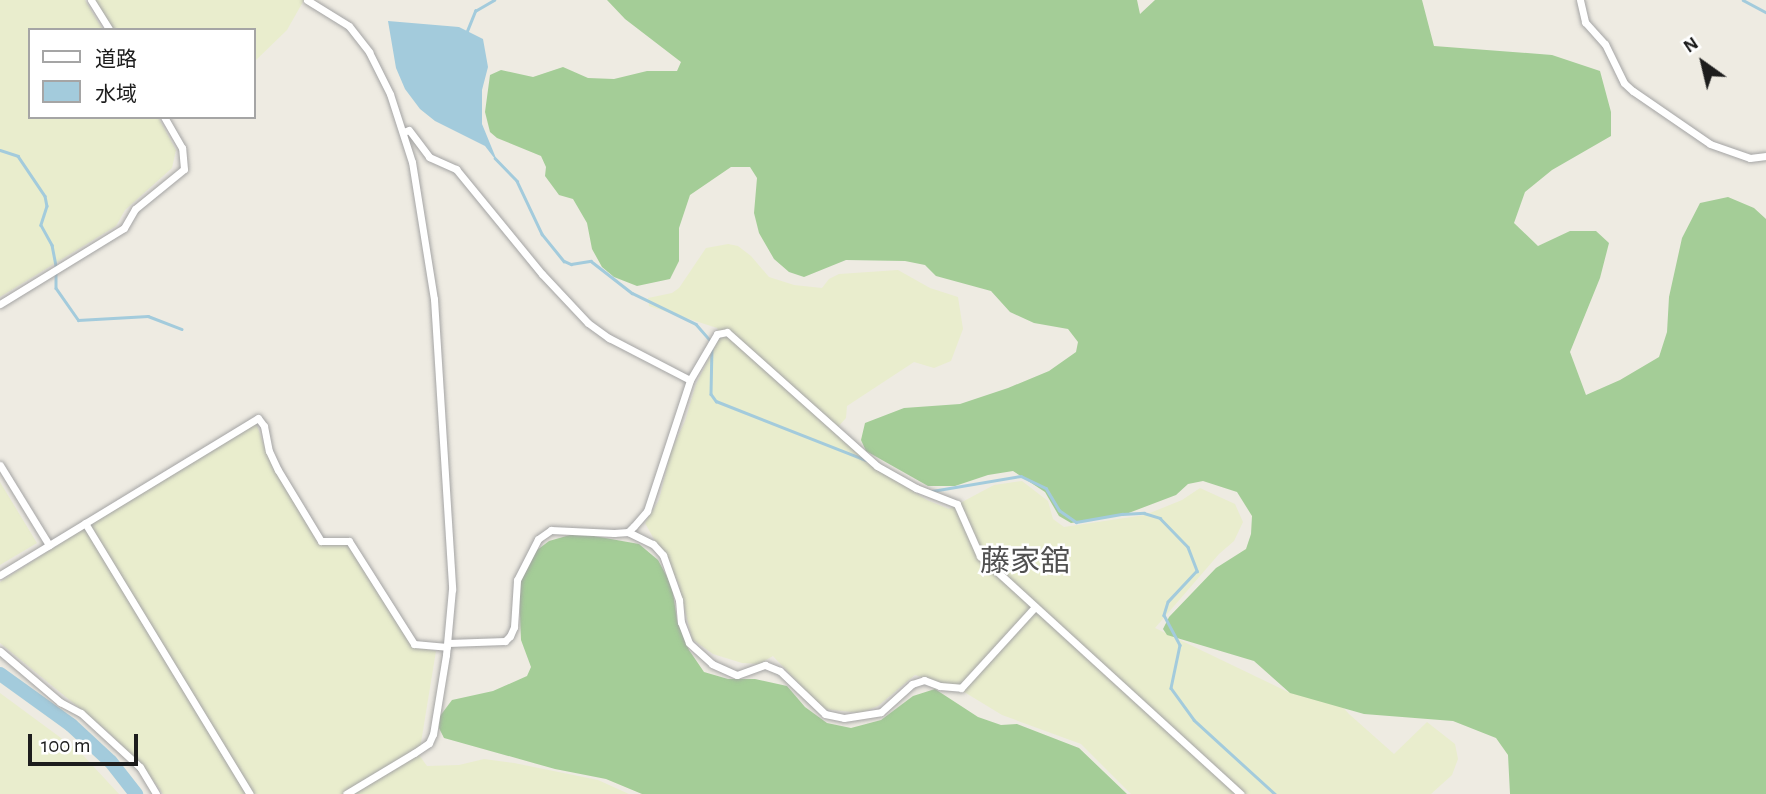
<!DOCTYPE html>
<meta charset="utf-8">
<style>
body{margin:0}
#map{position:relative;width:1766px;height:794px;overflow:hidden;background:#eeebe2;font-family:"Alegreya Sans","Noto Sans JP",sans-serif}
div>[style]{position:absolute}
.farmland>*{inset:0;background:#e9edcd}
.forest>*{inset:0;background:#a4cd97}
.water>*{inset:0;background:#a3cbdc}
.stream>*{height:2.5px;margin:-1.25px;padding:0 1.25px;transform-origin:1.25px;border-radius:1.25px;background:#a3cbdc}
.river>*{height:14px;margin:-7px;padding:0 7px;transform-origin:7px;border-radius:7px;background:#a3cbdc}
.roads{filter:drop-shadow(0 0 2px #a4a4a4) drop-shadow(0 0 2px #a4a4a4)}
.street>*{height:7px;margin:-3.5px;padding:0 3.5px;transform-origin:3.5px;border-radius:3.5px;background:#fff}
span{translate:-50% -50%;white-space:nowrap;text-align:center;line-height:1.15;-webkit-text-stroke:5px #fff;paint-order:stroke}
.quarter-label{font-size:30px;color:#505050}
.legend{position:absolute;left:28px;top:28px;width:228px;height:91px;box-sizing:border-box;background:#fff;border:2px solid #a5a5a5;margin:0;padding:9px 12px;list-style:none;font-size:21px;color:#1d1d1d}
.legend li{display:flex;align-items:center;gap:14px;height:35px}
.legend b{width:35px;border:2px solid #a5a5a5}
.north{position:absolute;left:1668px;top:28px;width:70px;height:70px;-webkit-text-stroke:5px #fff;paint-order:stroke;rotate:326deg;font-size:19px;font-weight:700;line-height:28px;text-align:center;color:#1d1d1d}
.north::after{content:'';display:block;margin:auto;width:24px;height:32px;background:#1d1d1d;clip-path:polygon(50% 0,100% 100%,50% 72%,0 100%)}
.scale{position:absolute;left:28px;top:734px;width:110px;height:32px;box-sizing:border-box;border:4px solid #1d1d1d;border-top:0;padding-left:9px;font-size:21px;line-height:24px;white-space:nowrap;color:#1d1d1d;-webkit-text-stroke:5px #fff;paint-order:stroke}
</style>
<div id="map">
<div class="farmland">
<i style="clip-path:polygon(0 0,85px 0,103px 30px,30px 30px,30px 117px,158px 117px,176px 150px,172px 168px,125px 210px,116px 226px,0 297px)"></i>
<i style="clip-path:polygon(95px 0,304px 0,287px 30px,254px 62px,254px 30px,113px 30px)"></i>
<i style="clip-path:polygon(728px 244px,738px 246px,751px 256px,769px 277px,794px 285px,822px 288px,829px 279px,839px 274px,898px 270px,930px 288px,958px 297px,963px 329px,951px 361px,934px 368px,914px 362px,847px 406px,846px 418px,836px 429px,883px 473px,927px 500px,949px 509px,994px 485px,1022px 481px,1048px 501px,1053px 519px,1064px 527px,1145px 515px,1182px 500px,1200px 488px,1235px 504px,1243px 522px,1234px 541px,1219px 554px,1155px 628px,1290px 693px,1311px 685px,1326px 689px,1349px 714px,1394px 754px,1427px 722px,1455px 744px,1458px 759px,1452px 775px,1431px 794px,1131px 794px,1081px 744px,1002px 715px,956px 687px,915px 675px,878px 706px,861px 713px,823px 709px,773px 656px,759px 664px,742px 663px,713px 654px,692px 639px,678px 582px,645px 523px,659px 500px,671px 451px,685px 421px,696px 384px,721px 335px,717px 328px,649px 306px,648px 298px,672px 293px,679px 288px,706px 248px)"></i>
<i style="clip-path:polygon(255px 420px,266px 451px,319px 544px,346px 543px,413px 647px,436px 651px,419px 755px,427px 766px,459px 765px,484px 759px,514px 763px,598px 780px,629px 794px,163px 794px,143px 766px,105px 729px,0 643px,0 582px)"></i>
<i style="clip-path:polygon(0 482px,37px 543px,0 565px)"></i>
<i style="clip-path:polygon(0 693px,80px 752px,119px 794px,0 794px)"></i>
</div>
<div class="forest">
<i style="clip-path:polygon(607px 0,1137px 0,1140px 14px,1155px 0,1422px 0,1434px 46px,1552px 55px,1600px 71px,1611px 112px,1611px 136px,1552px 170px,1525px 192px,1514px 223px,1538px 246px,1570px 231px,1596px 231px,1609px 243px,1600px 278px,1570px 352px,1586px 395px,1620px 380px,1659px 357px,1667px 332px,1669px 297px,1682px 238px,1700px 203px,1728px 197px,1754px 208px,1766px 219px,1766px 794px,1510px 794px,1508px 755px,1496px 738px,1453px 721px,1364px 714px,1290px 693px,1254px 661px,1167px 635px,1163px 629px,1169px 617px,1216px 568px,1246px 549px,1251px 534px,1252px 516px,1237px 492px,1203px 481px,1188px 484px,1176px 495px,1126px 514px,1071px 523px,1059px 516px,1045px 492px,1013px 471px,988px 475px,955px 486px,928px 486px,866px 451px,861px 440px,865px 423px,904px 408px,960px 404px,1008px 388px,1049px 371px,1076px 352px,1078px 342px,1068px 329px,1034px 323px,1010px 312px,991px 291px,936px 276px,925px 265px,905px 261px,846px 260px,804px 277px,789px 272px,774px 259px,759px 233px,754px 213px,757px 178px,750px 167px,731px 167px,690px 195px,679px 228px,679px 261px,670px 279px,637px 286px,614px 277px,602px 267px,592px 249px,587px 223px,573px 199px,559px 195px,545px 176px,546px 167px,541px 156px,497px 138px,490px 132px,485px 112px,490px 75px,501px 70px,533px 77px,563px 67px,588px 78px,614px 79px,647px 71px,677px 71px,681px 62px,625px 19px)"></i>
<i style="clip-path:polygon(577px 533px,639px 544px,658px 560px,672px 586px,677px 620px,689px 650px,704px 672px,728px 679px,755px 679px,787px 686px,805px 707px,827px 723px,851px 728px,881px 720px,913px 696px,935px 689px,978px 717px,1001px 725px,1017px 724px,1079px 748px,1127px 794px,642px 794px,606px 779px,555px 769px,444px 738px,439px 728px,440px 716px,452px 700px,493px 691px,527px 676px,531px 667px,521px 640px,519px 589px,522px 572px,528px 557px,549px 541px)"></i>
</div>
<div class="water">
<i style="clip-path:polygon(388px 21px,459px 27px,483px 39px,488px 67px,482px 90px,482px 124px,498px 163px,485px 146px,435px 121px,420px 109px,405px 89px,396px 68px)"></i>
</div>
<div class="stream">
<i style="left:1743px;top:0;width:26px;rotate:28deg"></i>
<i style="left:467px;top:31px;width:22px;rotate:-68deg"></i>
<i style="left:475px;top:11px;width:22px;rotate:-30deg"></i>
<i style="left:0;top:150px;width:19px;rotate:18deg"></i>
<i style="left:18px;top:156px;width:48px;rotate:56deg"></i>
<i style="left:45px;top:196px;width:10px;rotate:79deg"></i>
<i style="left:47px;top:206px;width:20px;rotate:108deg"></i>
<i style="left:41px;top:225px;width:23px;rotate:61deg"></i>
<i style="left:52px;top:245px;width:21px;rotate:79deg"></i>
<i style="left:495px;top:158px;width:32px;rotate:46deg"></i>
<i style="left:517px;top:181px;width:59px;rotate:64.7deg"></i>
<i style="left:542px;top:234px;width:35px;rotate:51deg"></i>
<i style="left:564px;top:261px;width:8px;rotate:23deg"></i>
<i style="left:571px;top:264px;width:20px;rotate:-9deg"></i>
<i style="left:591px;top:261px;width:52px;rotate:38deg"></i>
<i style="left:632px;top:293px;width:71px;rotate:25.8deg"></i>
<i style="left:696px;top:324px;width:21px;rotate:49deg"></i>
<i style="left:56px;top:273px;width:15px;rotate:90deg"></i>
<i style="left:56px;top:288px;width:39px;rotate:55deg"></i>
<i style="left:78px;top:320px;width:70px;rotate:-3.3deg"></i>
<i style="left:148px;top:316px;width:36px;rotate:21deg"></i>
<i style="left:712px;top:346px;width:48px;rotate:91.2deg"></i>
<i style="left:711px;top:394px;width:9px;rotate:54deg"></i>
<i style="left:716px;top:401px;width:161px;rotate:21.5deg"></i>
<i style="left:932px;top:491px;width:90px;rotate:-9.6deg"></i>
<i style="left:1021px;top:476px;width:28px;rotate:26deg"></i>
<i style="left:1046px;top:488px;width:26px;rotate:59deg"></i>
<i style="left:1059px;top:510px;width:21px;rotate:35deg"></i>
<i style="left:1076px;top:522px;width:47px;rotate:-9.9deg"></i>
<i style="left:1122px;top:514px;width:22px;rotate:-3deg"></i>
<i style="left:1144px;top:513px;width:17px;rotate:17deg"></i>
<i style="left:1160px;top:518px;width:40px;rotate:46deg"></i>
<i style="left:1188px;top:547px;width:26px;rotate:69deg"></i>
<i style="left:1197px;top:571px;width:42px;rotate:133.1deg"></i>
<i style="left:1168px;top:602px;width:14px;rotate:107deg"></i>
<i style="left:1164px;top:615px;width:34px;rotate:62deg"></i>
<i style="left:1180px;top:645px;width:44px;rotate:101.8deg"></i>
<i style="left:1171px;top:688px;width:39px;rotate:54deg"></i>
<i style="left:1194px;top:720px;width:110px;rotate:42.4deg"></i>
</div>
<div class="river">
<i style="left:0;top:674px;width:87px;rotate:35.7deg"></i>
<i style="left:71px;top:725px;width:54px;rotate:42.8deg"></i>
<i style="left:111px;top:762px;width:41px;rotate:52deg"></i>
</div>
<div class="roads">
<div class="street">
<i style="left:91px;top:0;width:36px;rotate:58deg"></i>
<i style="left:307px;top:0;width:49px;rotate:31.8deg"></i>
<i style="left:349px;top:26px;width:33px;rotate:52deg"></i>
<i style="left:369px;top:52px;width:47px;rotate:63.4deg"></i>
<i style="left:390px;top:94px;width:71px;rotate:72.1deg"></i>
<i style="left:412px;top:162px;width:139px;rotate:80.9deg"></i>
<i style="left:434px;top:299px;width:291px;rotate:86.4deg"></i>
<i style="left:452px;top:589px;width:66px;rotate:95.2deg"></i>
<i style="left:446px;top:655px;width:80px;rotate:99.3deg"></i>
<i style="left:433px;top:734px;width:10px;rotate:114deg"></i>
<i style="left:429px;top:743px;width:18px;rotate:146deg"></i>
<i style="left:414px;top:753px;width:79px;rotate:148.9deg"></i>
<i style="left:1580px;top:0;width:23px;rotate:77deg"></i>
<i style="left:1585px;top:22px;width:30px;rotate:48deg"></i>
<i style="left:1605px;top:44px;width:43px;rotate:64deg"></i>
<i style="left:1624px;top:83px;width:12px;rotate:42deg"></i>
<i style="left:1633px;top:91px;width:93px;rotate:34.5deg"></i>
<i style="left:1710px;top:144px;width:42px;rotate:19.3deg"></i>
<i style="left:1750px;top:158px;width:16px;rotate:-7deg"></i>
<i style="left:403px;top:132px;width:6px;rotate:-18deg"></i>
<i style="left:409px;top:130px;width:34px;rotate:53deg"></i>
<i style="left:429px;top:157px;width:30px;rotate:24deg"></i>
<i style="left:456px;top:169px;width:136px;rotate:50.7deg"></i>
<i style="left:542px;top:274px;width:67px;rotate:46.8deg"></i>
<i style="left:588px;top:323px;width:26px;rotate:36deg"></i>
<i style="left:609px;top:338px;width:91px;rotate:27.4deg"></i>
<i style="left:0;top:304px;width:145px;rotate:-31.5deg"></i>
<i style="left:124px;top:228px;width:22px;rotate:-60deg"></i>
<i style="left:135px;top:209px;width:63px;rotate:-39.2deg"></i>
<i style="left:184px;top:169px;width:21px;rotate:-95deg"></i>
<i style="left:182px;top:148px;width:36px;rotate:-120deg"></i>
<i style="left:0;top:465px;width:94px;rotate:58.5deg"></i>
<i style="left:85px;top:523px;width:317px;rotate:58.7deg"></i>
<i style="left:628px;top:532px;width:28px;rotate:26deg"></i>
<i style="left:653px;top:544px;width:15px;rotate:48deg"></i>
<i style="left:663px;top:555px;width:48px;rotate:70.4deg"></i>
<i style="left:679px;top:600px;width:22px;rotate:85deg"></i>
<i style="left:681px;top:622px;width:22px;rotate:69deg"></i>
<i style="left:689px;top:643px;width:31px;rotate:42deg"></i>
<i style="left:712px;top:664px;width:27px;rotate:24deg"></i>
<i style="left:737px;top:675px;width:30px;rotate:-20deg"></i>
<i style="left:765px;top:665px;width:16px;rotate:22deg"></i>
<i style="left:780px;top:671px;width:62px;rotate:43.7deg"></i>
<i style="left:825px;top:714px;width:19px;rotate:12deg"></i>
<i style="left:844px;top:718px;width:37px;rotate:-9deg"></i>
<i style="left:881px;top:712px;width:42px;rotate:-42.1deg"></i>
<i style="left:912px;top:684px;width:13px;rotate:-18deg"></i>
<i style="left:924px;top:680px;width:17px;rotate:21deg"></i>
<i style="left:940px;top:686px;width:21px;rotate:5deg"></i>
<i style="left:961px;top:688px;width:108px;rotate:-47.6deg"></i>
<i style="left:0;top:575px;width:302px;rotate:-31.3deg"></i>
<i style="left:258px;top:418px;width:10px;rotate:53deg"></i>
<i style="left:264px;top:426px;width:25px;rotate:79deg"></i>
<i style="left:269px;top:451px;width:21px;rotate:65deg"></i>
<i style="left:278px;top:470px;width:83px;rotate:58.8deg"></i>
<i style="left:321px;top:541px;width:28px"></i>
<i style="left:349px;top:541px;width:122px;rotate:57.7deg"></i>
<i style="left:414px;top:644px;width:33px;rotate:5deg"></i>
<i style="left:448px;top:643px;width:57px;rotate:-2deg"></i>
<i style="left:505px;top:641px;width:7px;rotate:-45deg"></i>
<i style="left:510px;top:636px;width:10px;rotate:-66deg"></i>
<i style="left:514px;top:627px;width:47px;rotate:-86.3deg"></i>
<i style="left:517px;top:580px;width:46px;rotate:-62.9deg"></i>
<i style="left:538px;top:539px;width:16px;rotate:-35deg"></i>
<i style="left:551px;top:530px;width:63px;rotate:2.7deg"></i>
<i style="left:614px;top:533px;width:14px;rotate:-4deg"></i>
<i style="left:628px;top:532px;width:8px;rotate:-45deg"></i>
<i style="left:634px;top:526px;width:20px;rotate:-49deg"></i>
<i style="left:647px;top:511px;width:138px;rotate:-71.8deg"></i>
<i style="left:690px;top:380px;width:53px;rotate:-59.6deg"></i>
<i style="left:717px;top:334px;width:10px;rotate:-11deg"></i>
<i style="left:727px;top:332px;width:201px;rotate:41.8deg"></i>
<i style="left:877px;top:466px;width:45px;rotate:29.4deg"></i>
<i style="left:916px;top:488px;width:44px;rotate:21.3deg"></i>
<i style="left:957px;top:504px;width:57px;rotate:66.1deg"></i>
<i style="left:980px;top:556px;width:353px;rotate:42.4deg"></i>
<i style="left:0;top:651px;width:79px;rotate:40.4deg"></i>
<i style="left:60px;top:702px;width:24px;rotate:28deg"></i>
<i style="left:81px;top:713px;width:80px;rotate:42.5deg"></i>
<i style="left:140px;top:767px;width:31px;rotate:59deg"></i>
</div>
</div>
<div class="quarter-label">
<span style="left:1025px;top:562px">藤家舘</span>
</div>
<ul class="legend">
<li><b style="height:9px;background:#fff"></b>道路</li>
<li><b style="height:19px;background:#a3cbdc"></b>水域</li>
</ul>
<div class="north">N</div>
<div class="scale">100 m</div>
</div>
